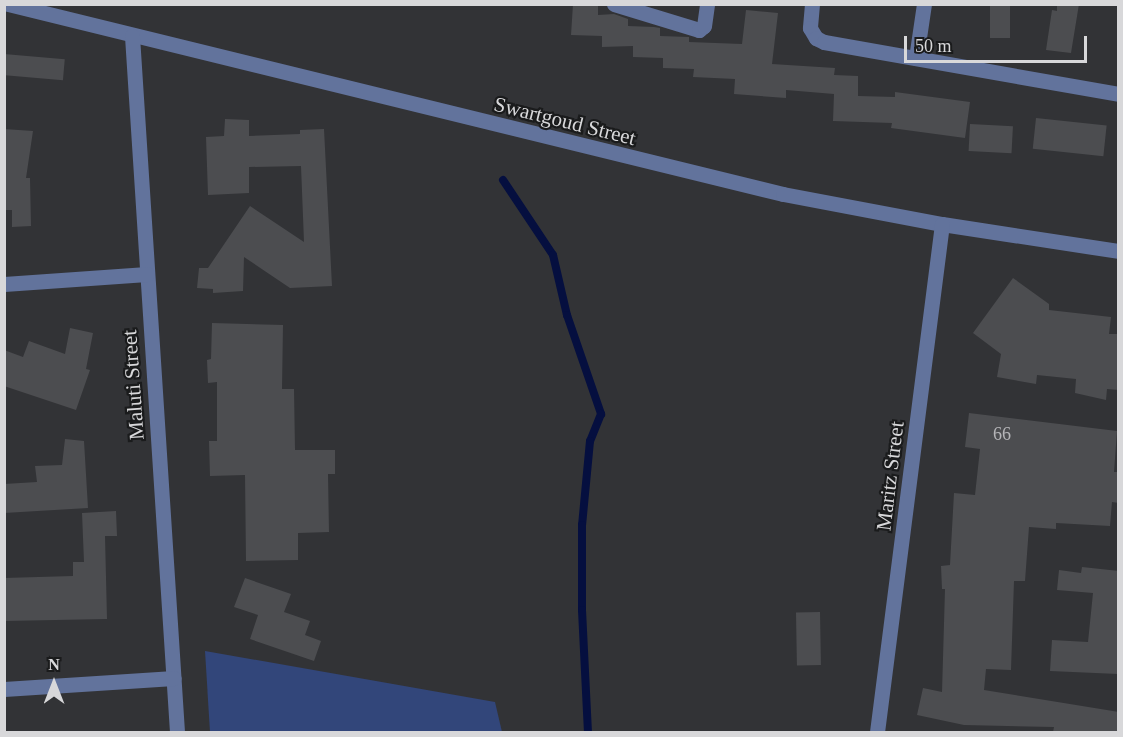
<!DOCTYPE html>
<style>
body{margin:0}
#map{position:relative;width:1123px;height:737px;overflow:hidden;background:#323336;font-family:Georgia,serif}
div>[style]{position:absolute}
.green>*{inset:0;background:#32467a}
.stream>*{height:8px;margin:-4px;padding:0 4px;transform-origin:4px;border-radius:4px;background:#050f3f}
.building>*{inset:0;background:#4c4d50;transform-origin:0 0}
.minor>*{height:15px;margin:-7.5px;padding:0 7.5px;transform-origin:7.5px;border-radius:7.5px;background:#62739c}
span{translate:-50% -50%;white-space:nowrap;text-align:center;line-height:1.15;-webkit-text-stroke:4.5px #1a1b1c;paint-order:stroke}
.number-label{font-size:18px;color:#b5b5b8}
.number-label span{-webkit-text-stroke-width:0}
.street-label{font-size:21px;color:#d8d8da}
.frame{position:absolute;inset:0;border:6px solid #d8d8da;pointer-events:none}
.north{position:absolute;left:24px;top:653px;width:60px;height:60px;-webkit-text-stroke:4px #1a1b1c;paint-order:stroke;rotate:0deg;font-size:16px;font-weight:700;line-height:24px;text-align:center;color:#d8d8da}
.north::after{content:'';display:block;margin:auto;width:21px;height:27px;background:#d8d8da;clip-path:polygon(50% 0,100% 100%,50% 72%,0 100%)}
.scale{position:absolute;left:904px;top:36px;width:183px;height:27px;box-sizing:border-box;border:3px solid #d8d8da;border-top:0;padding-left:8px;font-size:18px;line-height:21px;white-space:nowrap;color:#d8d8da;-webkit-text-stroke:4px #1a1b1c;paint-order:stroke}
</style>
<div id="map">
<div class="green">
<i style="clip-path:polygon(205px 651px,495px 702px,502px 732px,210px 732px)"></i>
</div>
<div class="stream">
<i style="left:503px;top:180px;width:90px;rotate:56.3deg"></i>
<i style="left:553px;top:255px;width:62px;rotate:76.9deg"></i>
<i style="left:567px;top:315px;width:105px;rotate:71deg"></i>
<i style="left:601px;top:414px;width:29px;rotate:112deg"></i>
<i style="left:590px;top:441px;width:84px;rotate:95.4deg"></i>
<i style="left:582px;top:525px;width:85px;rotate:90deg"></i>
<i style="left:582px;top:610px;width:122px;rotate:87.2deg"></i>
</div>
<div class="building">
<i style="clip-path:polygon(573px 4px,598px 4px,598px 15px,614px 14px,628px 19px,628px 26px,654px 27px,660px 28px,660px 36px,689px 37px,689px 42px,742px 44px,746px 10px,778px 13px,772px 64px,835px 68px,834px 75px,858px 76px,858px 96px,895px 97px,895px 92px,970px 102px,965px 138px,891px 128px,892px 123px,833px 121px,834px 94px,786px 90px,786px 98px,734px 94px,735px 79px,693px 77px,694px 69px,663px 68px,663px 58px,633px 57px,633px 46px,602px 47px,602px 36px,571px 35px)"></i>
<i style="left:990px;top:4px;width:20px;height:34px"></i>
<i style="clip-path:polygon(1057px 4px,1079px 4px,1071px 53px,1046px 50px,1052px 10px,1057px 11px)"></i>
<i style="left:4px;top:54px;width:61px;height:21px;rotate:5deg"></i>
<i style="left:1036px;top:118px;width:71px;height:31px;rotate:6deg"></i>
<i style="clip-path:polygon(225px 119px,249px 120px,249px 136px,300px 134px,300px 130px,324px 129px,332px 286px,290px 288px,244px 257px,243px 291px,213px 293px,213px 289px,197px 288px,199px 268px,208px 268px,250px 206px,304px 242px,301px 166px,249px 167px,249px 193px,208px 195px,206px 137px,224px 136px)"></i>
<i style="left:970px;top:124px;width:43px;height:27px;rotate:3deg"></i>
<i style="clip-path:polygon(4px 129px,33px 131px,26px 178px,30px 178px,31px 226px,12px 227px,12px 210px,4px 210px)"></i>
<i style="clip-path:polygon(1013px 278px,1049px 304px,1049px 310px,1111px 317px,1109px 334px,1119px 334px,1119px 390px,1107px 389px,1106px 400px,1075px 393px,1076px 379px,1037px 375px,1036px 384px,997px 377px,1001px 354px,973px 333px)"></i>
<i style="clip-path:polygon(212px 323px,283px 325px,282px 389px,294px 389px,295px 450px,335px 450px,335px 474px,328px 474px,329px 532px,298px 533px,298px 560px,246px 561px,245px 475px,210px 476px,209px 441px,217px 441px,217px 382px,208px 383px,207px 360px,211px 359px)"></i>
<i style="clip-path:polygon(70px 328px,93px 333px,86px 369px,90px 370px,76px 410px,4px 386px,4px 350px,23px 357px,29px 341px,65px 354px)"></i>
<i style="clip-path:polygon(969px 413px,1117px 431px,1114px 472px,1119px 472px,1119px 503px,1112px 502px,1110px 526px,1056px 523px,1056px 529px,1029px 527px,1025px 581px,1014px 581px,1011px 670px,986px 669px,984px 690px,1119px 712px,1119px 732px,1053px 732px,1054px 727px,964px 725px,917px 715px,923px 688px,942px 692px,945px 589px,942px 589px,941px 566px,950px 565px,954px 493px,975px 495px,980px 449px,965px 447px)"></i>
<i style="clip-path:polygon(65px 439px,84px 441px,88px 508px,4px 513px,4px 484px,37px 482px,35px 466px,62px 465px)"></i>
<i style="clip-path:polygon(116px 511px,117px 536px,105px 536px,107px 619px,4px 621px,4px 578px,73px 576px,73px 562px,84px 562px,82px 513px)"></i>
<i style="clip-path:polygon(1082px 567px,1119px 571px,1118px 674px,1050px 671px,1052px 640px,1088px 642px,1093px 593px,1057px 590px,1059px 570px,1081px 573px)"></i>
<i style="clip-path:polygon(245px 578px,291px 594px,284px 612px,310px 621px,305px 635px,321px 641px,314px 661px,250px 639px,258px 615px,234px 607px)"></i>
<i style="left:820px;top:612px;width:53px;height:24px;rotate:89deg"></i>
</div>
<div class="minor">
<i style="left:8px;top:4px;width:798px;rotate:13.78deg"></i>
<i style="left:783px;top:194px;width:162px;rotate:10.7deg"></i>
<i style="left:942px;top:224px;width:178px;rotate:8.7deg"></i>
<i style="left:614px;top:4px;width:89px;rotate:17deg"></i>
<i style="left:699px;top:30px;width:6px;rotate:-39deg"></i>
<i style="left:704px;top:26px;width:22px;rotate:-82deg"></i>
<i style="left:812px;top:4px;width:24px;rotate:95deg"></i>
<i style="left:810px;top:28px;width:12px;rotate:59deg"></i>
<i style="left:816px;top:38px;width:9px;rotate:27deg"></i>
<i style="left:824px;top:42px;width:299px;rotate:10deg"></i>
<i style="left:132px;top:36px;width:697px;rotate:86.3deg"></i>
<i style="left:916px;top:58px;width:55px;rotate:-81.6deg"></i>
<i style="left:4px;top:284px;width:143px;rotate:-4deg"></i>
<i style="left:4px;top:689px;width:170px;rotate:-3.7deg"></i>
<i style="left:877px;top:732px;width:512px;rotate:-82.71deg"></i>
</div>
<div class="number-label">
<span style="left:1002px;top:434px">66</span>
</div>
<div class="street-label">
<span style="left:565px;top:121px;rotate:14deg">Swartgoud Street</span>
<span style="left:133px;top:385px;rotate:-94deg">Maluti Street</span>
<span style="left:890px;top:476px;rotate:-83deg">Maritz Street</span>
</div>
<div class="frame"></div>
<div class="north">N</div>
<div class="scale">50 m</div>
</div>
